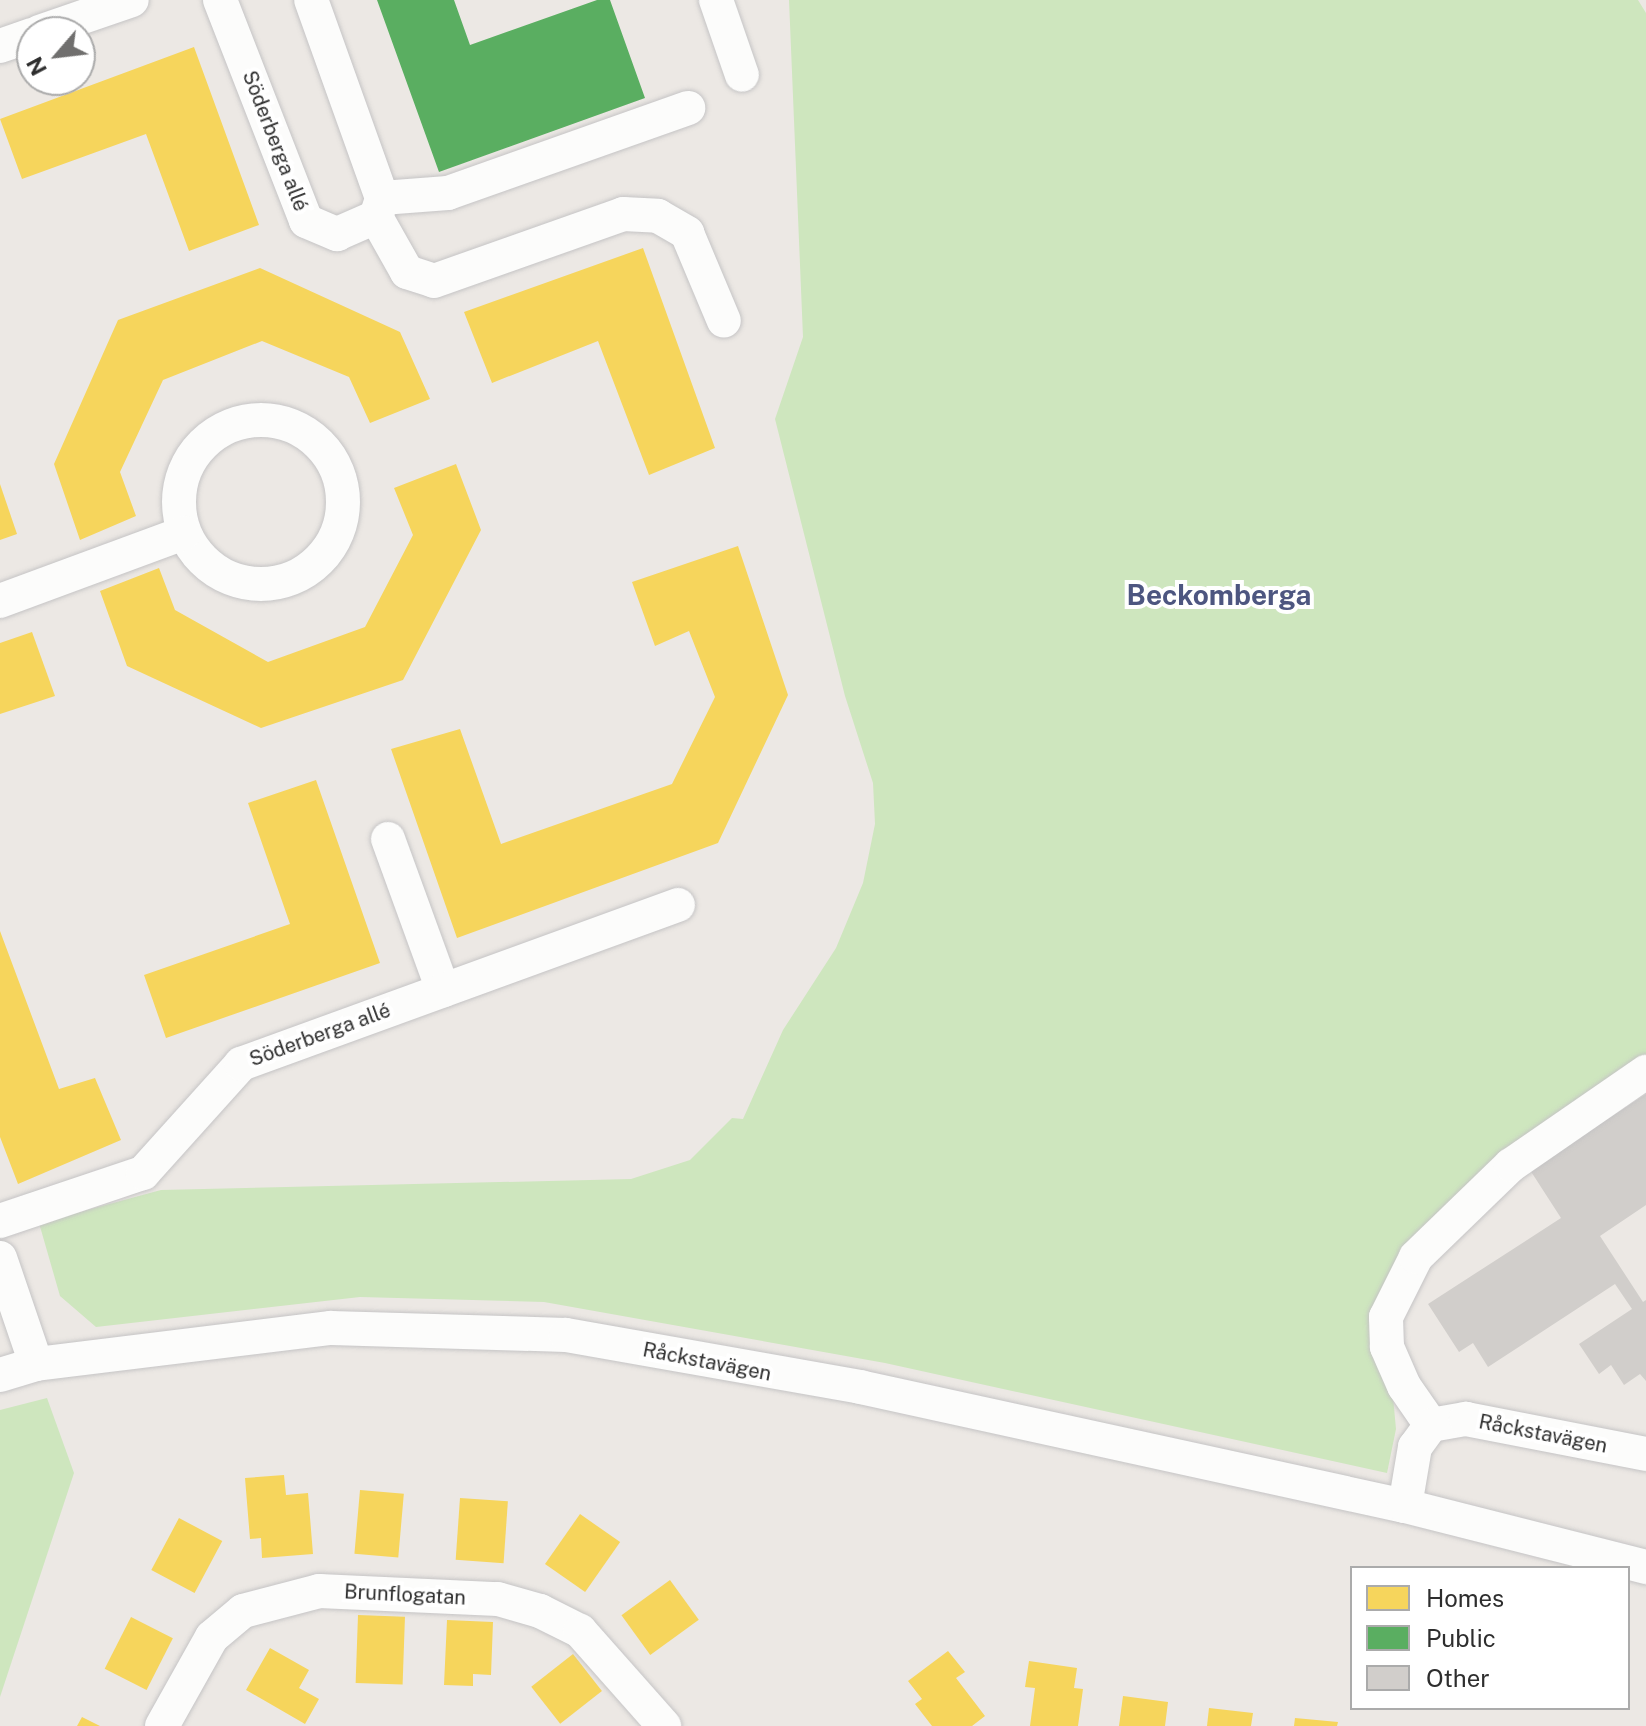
<!DOCTYPE html>
<meta charset="utf-8">
<style>
body{margin:0}
#map{position:relative;width:1646px;height:1726px;overflow:hidden;background:#ece8e4;font-family:"Public Sans",sans-serif}
div>[style]{position:absolute}
.green>*{inset:0;background:#cee6be}
.homes>*{inset:0;background:#f6d55c;transform-origin:0 0}
.public>*{inset:0;background:#5aae61}
.building>*{inset:0;background:#d1cecb}
.roads{filter:drop-shadow(0 0 2px #c5c4c5) drop-shadow(0 0 2px #c5c4c5)}
.minor>*{height:34px;margin:-17px;padding:0 17px;transform-origin:17px;border-radius:17px;background:#fcfcfb}
.minor>.ring{margin:-17px;padding:0;box-sizing:content-box;background:none;border:34px solid #fcfcfb;border-radius:50%}
span{translate:-50% -50%;white-space:nowrap;text-align:center;line-height:1.15;-webkit-text-stroke:8px #fff;paint-order:stroke}
.street-label{font-size:20px;color:#2e2e2e}
.district-label{font-size:28px;color:#4d5680;font-weight:700}
.legend{position:absolute;left:1350px;top:1566px;width:280px;height:144px;box-sizing:border-box;background:#fff;border:2px solid #ababab;margin:0;padding:10px 14px;list-style:none;font-size:24px;color:#2e2e2e}
.legend li{display:flex;align-items:center;gap:16px;height:40px}
.legend b{width:40px;border:2px solid #ababab}
.north{position:absolute;left:16px;top:16px;width:80px;height:80px;box-sizing:border-box;background:#fff;border:2px solid #ababab;border-radius:50%;rotate:242deg;font-size:22px;font-weight:700;line-height:32px;text-align:center;color:#2e2e2e}
.north::after{content:'';display:block;margin:auto;width:28px;height:36px;background:#706f6e;clip-path:polygon(50% 0,100% 100%,50% 72%,0 100%)}
</style>
<div id="map">
<div class="green">
<i style="clip-path:polygon(789px 0,1638px 0,1646px 13px,1646px 1058px,1409px 1252px,1392px 1386px,1396px 1429px,1387px 1473px,885px 1363px,544px 1302px,360px 1297px,96px 1327px,60px 1296px,39px 1223px,161px 1190px,631px 1179px,690px 1160px,732px 1118px,743px 1119px,783px 1030px,836px 948px,863px 883px,875px 824px,873px 783px,845px 696px,775px 419px,803px 337px)"></i>
<i style="clip-path:polygon(47px 1398px,74px 1473px,0 1697px,0 1410px)"></i>
</div>
<div class="homes">
<i style="clip-path:polygon(194px 47px,259px 225px,189px 251px,146px 134px,22px 179px,0 119px)"></i>
<i style="clip-path:polygon(643px 248px,715px 448px,649px 475px,598px 341px,492px 383px,464px 312px)"></i>
<i style="clip-path:polygon(260px 268px,400px 332px,430px 399px,370px 423px,349px 377px,262px 341px,163px 380px,120px 472px,136px 516px,80px 540px,54px 464px,118px 320px)"></i>
<i style="clip-path:polygon(456px 464px,481px 530px,403px 680px,261px 728px,127px 666px,100px 591px,159px 568px,175px 610px,268px 662px,365px 627px,413px 535px,394px 488px)"></i>
<i style="clip-path:polygon(0 484px,17px 534px,0 540px)"></i>
<i style="clip-path:polygon(738px 546px,788px 695px,718px 843px,457px 938px,391px 749px,460px 729px,501px 844px,672px 784px,715px 697px,689px 631px,655px 646px,632px 582px)"></i>
<i style="clip-path:polygon(32px 632px,55px 696px,0 714px,0 643px)"></i>
<i style="clip-path:polygon(316px 780px,380px 963px,166px 1038px,144px 975px,290px 924px,248px 803px)"></i>
<i style="clip-path:polygon(0 931px,59px 1089px,95px 1078px,121px 1140px,18px 1184px,0 1137px)"></i>
<i style="clip-path:polygon(284px 1475px,286px 1495px,308px 1493px,313px 1554px,262px 1558px,261px 1538px,250px 1539px,245px 1478px)"></i>
<i style="left:360px;top:1490px;width:44px;height:64px;rotate:5deg"></i>
<i style="left:460px;top:1498px;width:48px;height:62px;rotate:4deg"></i>
<i style="left:580px;top:1514px;width:49px;height:61px;rotate:35deg"></i>
<i style="left:179px;top:1518px;width:49px;height:59px;rotate:28deg"></i>
<i style="left:670px;top:1580px;width:49px;height:60px;rotate:54deg"></i>
<i style="left:358px;top:1615px;width:47px;height:68px;rotate:2deg"></i>
<i style="left:131px;top:1617px;width:47px;height:58px;rotate:27deg"></i>
<i style="clip-path:polygon(447px 1620px,493px 1622px,491px 1675px,473px 1674px,473px 1686px,444px 1685px)"></i>
<i style="clip-path:polygon(270px 1648px,309px 1670px,299px 1688px,319px 1699px,305px 1724px,246px 1690px)"></i>
<i style="clip-path:polygon(948px 1651px,965px 1672px,956px 1678px,985px 1716px,972px 1726px,932px 1726px,915px 1704px,922px 1699px,908px 1681px)"></i>
<i style="left:573px;top:1654px;width:47px;height:53px;rotate:52deg"></i>
<i style="clip-path:polygon(1029px 1661px,1077px 1668px,1074px 1688px,1083px 1689px,1078px 1726px,1030px 1726px,1035px 1688px,1025px 1687px)"></i>
<i style="clip-path:polygon(1123px 1696px,1168px 1702px,1165px 1726px,1119px 1726px)"></i>
<i style="clip-path:polygon(1209px 1708px,1253px 1713px,1251px 1726px,1207px 1726px)"></i>
<i style="clip-path:polygon(82px 1717px,100px 1726px,77px 1726px)"></i>
<i style="clip-path:polygon(1295px 1718px,1338px 1722px,1337px 1726px,1294px 1726px)"></i>
</div>
<div class="public">
<i style="clip-path:polygon(377px 0,454px 0,470px 45px,597px 0,610px 0,645px 98px,439px 172px)"></i>
</div>
<div class="building">
<i style="clip-path:polygon(1646px 1094px,1646px 1205px,1600px 1236px,1643px 1302px,1646px 1300px,1646px 1381px,1640px 1374px,1624px 1385px,1611px 1365px,1599px 1374px,1579px 1344px,1632px 1309px,1615px 1284px,1488px 1367px,1473px 1343px,1459px 1352px,1428px 1304px,1561px 1218px,1530px 1170px)"></i>
</div>
<div class="roads">
<div class="minor">
<i style="left:220px;top:0;width:237px;rotate:68.7deg"></i>
<i style="left:306px;top:221px;width:34px;rotate:23deg"></i>
<i style="left:337px;top:234px;width:43px;rotate:-23.6deg"></i>
<i style="left:376px;top:217px;width:20px;rotate:-72deg"></i>
<i style="left:382px;top:198px;width:210px;rotate:-109.7deg"></i>
<i style="left:716px;top:0;width:79px;rotate:70.9deg"></i>
<i style="left:39px;top:32px;width:98px;rotate:-19deg"></i>
<i style="left:0;top:46px;width:34px;rotate:-19deg"></i>
<i style="left:382px;top:198px;width:66px;rotate:-4.3deg"></i>
<i style="left:448px;top:193px;width:255px;rotate:-19.5deg"></i>
<i style="left:376px;top:217px;width:63px;rotate:60.6deg"></i>
<i style="left:407px;top:272px;width:28px;rotate:18deg"></i>
<i style="left:434px;top:281px;width:201px;rotate:-19.5deg"></i>
<i style="left:623px;top:214px;width:35px;rotate:3deg"></i>
<i style="left:658px;top:216px;width:34px;rotate:30deg"></i>
<i style="left:687px;top:233px;width:95px;rotate:67.2deg"></i>
<i class="ring" style="left:179px;top:420px;width:130px;height:130px"></i>
<i style="left:0;top:601px;width:196px;rotate:-20.3deg"></i>
<i style="left:388px;top:839px;width:161px;rotate:70deg"></i>
<i style="left:0;top:1221px;width:151px;rotate:-18.6deg"></i>
<i style="left:143px;top:1173px;width:147px;rotate:-48deg"></i>
<i style="left:241px;top:1064px;width:465px;rotate:-20deg"></i>
<i style="left:0;top:1258px;width:112px;rotate:71.2deg"></i>
<i style="left:0;top:1375px;width:38px;rotate:-17deg"></i>
<i style="left:36px;top:1364px;width:297px;rotate:-7deg"></i>
<i style="left:331px;top:1328px;width:235px;rotate:1.7deg"></i>
<i style="left:566px;top:1335px;width:299px;rotate:10deg"></i>
<i style="left:860px;top:1387px;width:558px;rotate:12.32deg"></i>
<i style="left:1405px;top:1506px;width:249px;rotate:14.2deg"></i>
<i style="left:1431px;top:1425px;width:47px;rotate:-124.7deg"></i>
<i style="left:1404px;top:1386px;width:43px;rotate:-113.6deg"></i>
<i style="left:1387px;top:1347px;width:30px;rotate:-92deg"></i>
<i style="left:1386px;top:1317px;width:67px;rotate:-63.4deg"></i>
<i style="left:1416px;top:1257px;width:132px;rotate:-44.1deg"></i>
<i style="left:1511px;top:1165px;width:164px;rotate:-34.6deg"></i>
<i style="left:1405px;top:1506px;width:60px;rotate:-80.4deg"></i>
<i style="left:1415px;top:1447px;width:27px;rotate:-54deg"></i>
<i style="left:1431px;top:1425px;width:36px;rotate:-10deg"></i>
<i style="left:1466px;top:1419px;width:183px;rotate:11deg"></i>
<i style="left:162px;top:1726px;width:102px;rotate:-60.7deg"></i>
<i style="left:212px;top:1637px;width:40px;rotate:-40deg"></i>
<i style="left:243px;top:1611px;width:79px;rotate:-14.7deg"></i>
<i style="left:319px;top:1591px;width:179px;rotate:2.6deg"></i>
<i style="left:498px;top:1599px;width:44px;rotate:15.9deg"></i>
<i style="left:540px;top:1611px;width:45px;rotate:26.6deg"></i>
<i style="left:580px;top:1631px;width:127px;rotate:48.5deg"></i>
</div>
</div>
<div class="street-label">
<span style="left:275px;top:141px;rotate:69deg">Söderberga allé</span>
<span style="left:320px;top:1035px;rotate:-20deg">Söderberga allé</span>
<span style="left:707px;top:1362px;rotate:11deg">Råckstavägen</span>
<span style="left:1543px;top:1434px;rotate:11deg">Råckstavägen</span>
<span style="left:405px;top:1595px;rotate:3deg">Brunflogatan</span>
</div>
<div class="district-label">
<span style="left:1219px;top:595px">Beckomberga</span>
</div>
<ul class="legend">
<li><b style="height:22px;background:#f6d55c"></b>Homes</li>
<li><b style="height:22px;background:#5aae61"></b>Public</li>
<li><b style="height:22px;background:#d1cecb"></b>Other</li>
</ul>
<div class="north">N</div>
</div>
